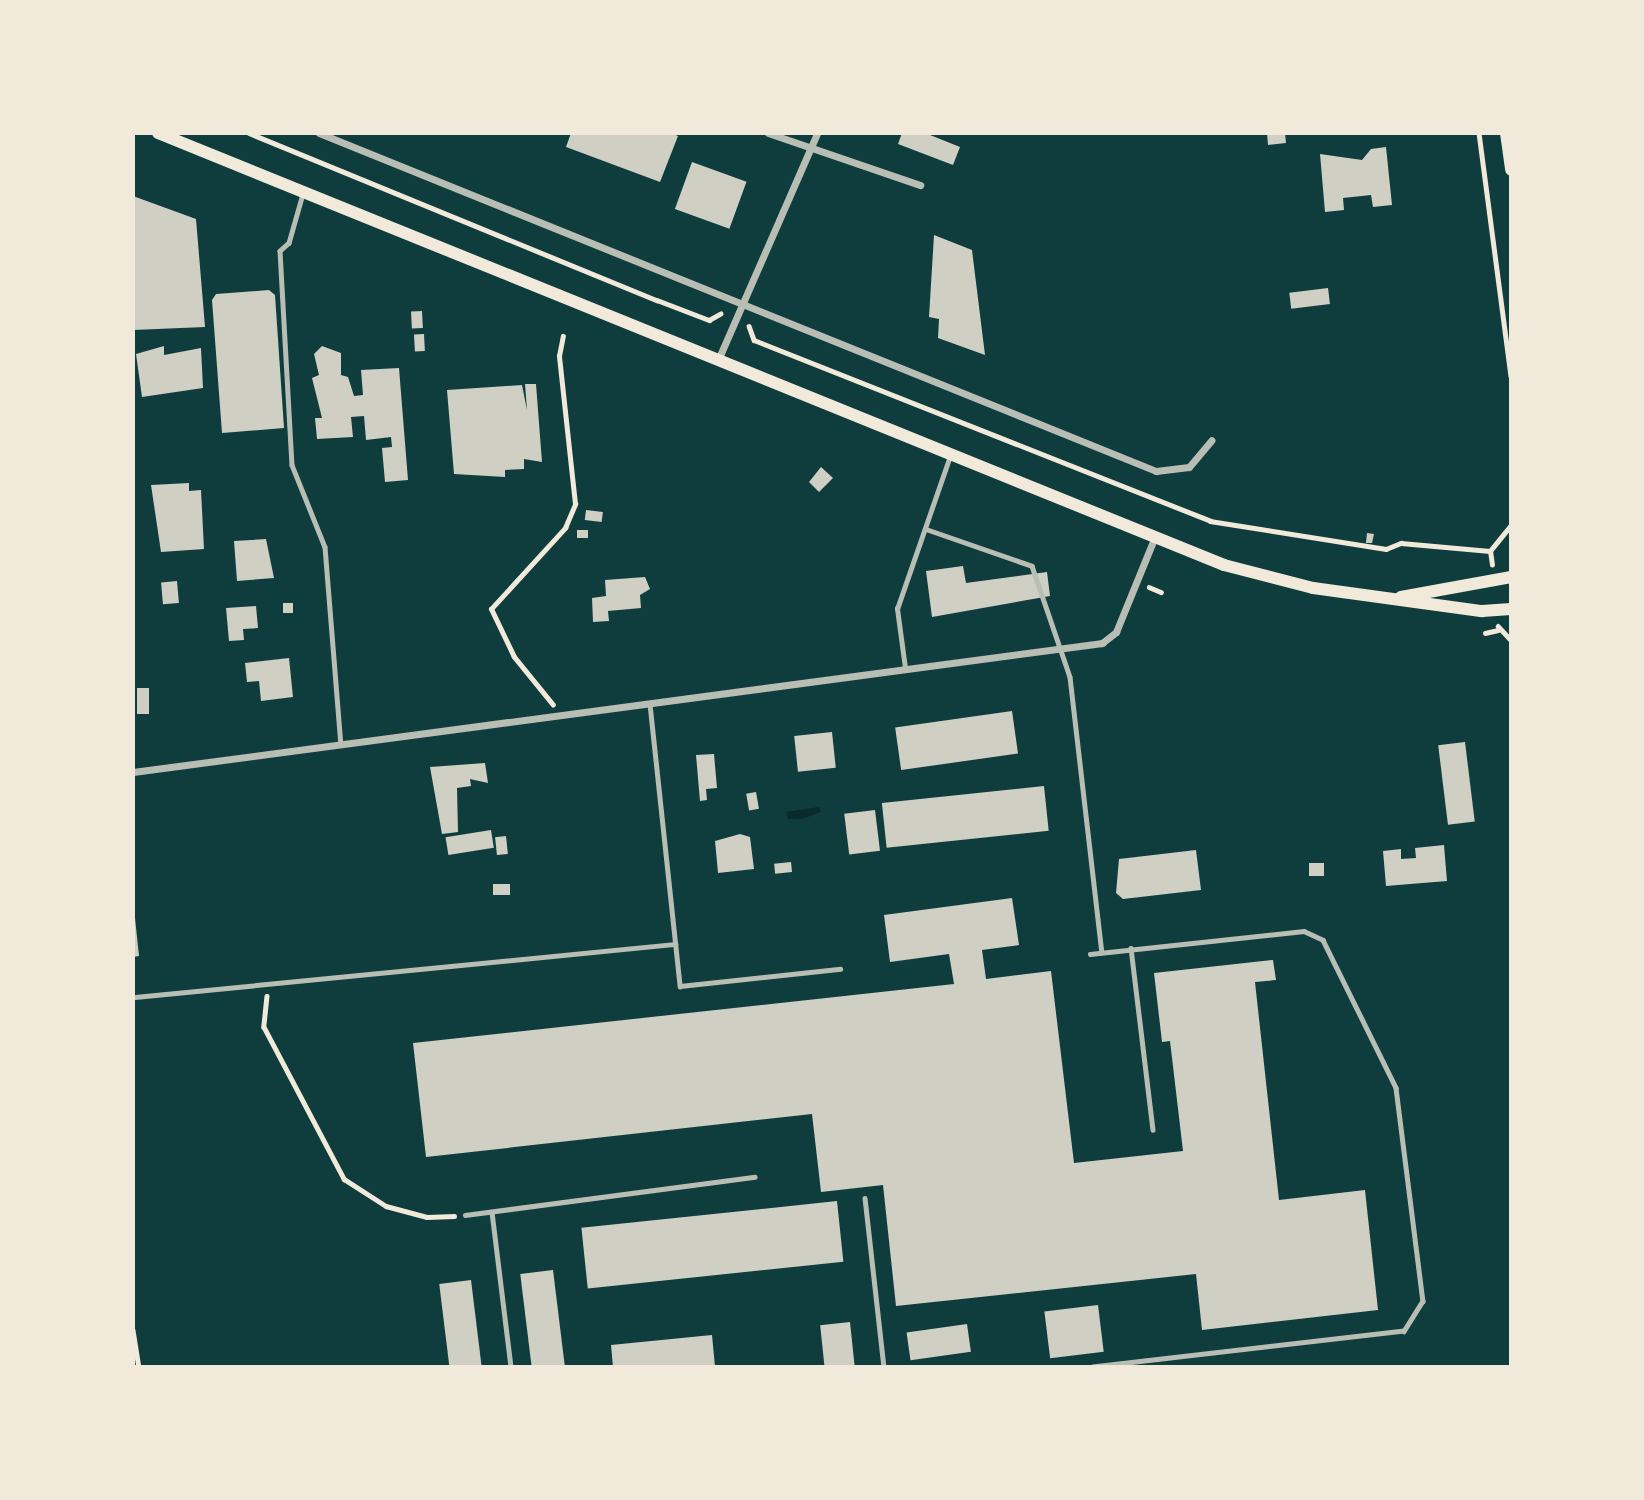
<!DOCTYPE html>
<style>
body{margin:0}
#map{position:relative;width:1644px;height:1500px;overflow:hidden;background:#0f3d3e;font-family:Roboto,sans-serif}
div>[style]{position:absolute}
.water>*{inset:0;background:#0a2a2b}
.building>*{inset:0;background:#cfcfc3;transform-origin:0 0}
.path>*{height:4.5px;margin:-2.25px;padding:0 2.25px;transform-origin:2.25px;border-radius:2.25px;background:#f1e9da}
.service>*{height:4.5px;margin:-2.25px;padding:0 2.25px;transform-origin:2.25px;border-radius:2.25px;background:#b8beb3}
.minor>*{height:7px;margin:-3.5px;padding:0 3.5px;transform-origin:3.5px;border-radius:3.5px;background:#b8beb3}
.secondary>*{height:12px;margin:-6px;padding:0 6px;transform-origin:6px;border-radius:6px;background:#f1e9da}
span{translate:-50% -50%;white-space:nowrap;text-align:center;line-height:1.15;-webkit-text-stroke:7px #f1e9da;paint-order:stroke}
.frame{position:absolute;inset:0;border:135px solid #f1e9da;pointer-events:none}
</style>
<div id="map">
<div class="water">
<i style="clip-path:polygon(819px 807px,821px 812px,802px 819px,788px 819px,786px 812px)"></i>
</div>
<div class="building">
<i style="clip-path:polygon(571px 133px,671px 133px,678px 136px,660px 182px,566px 147px)"></i>
<i style="clip-path:polygon(902px 133px,925px 133px,960px 147px,953px 165px,898px 144px)"></i>
<i style="clip-path:polygon(1267px 133px,1285px 133px,1286px 143px,1268px 145px)"></i>
<i style="clip-path:polygon(1386px 147px,1392px 205px,1373px 207px,1371px 195px,1343px 198px,1344px 210px,1325px 212px,1320px 154px,1362px 160px,1371px 149px)"></i>
<i style="left:692px;top:162px;width:58px;height:50px;rotate:20deg"></i>
<i style="clip-path:polygon(133px 196px,196px 219px,205px 327px,133px 330px)"></i>
<i style="clip-path:polygon(934px 235px,972px 250px,985px 355px,938px 338px,939px 319px,929px 317px)"></i>
<i style="left:1328px;top:288px;width:16px;height:39px;rotate:83deg"></i>
<i style="clip-path:polygon(269px 290px,275px 295px,284px 428px,222px 433px,212px 300px,216px 294px)"></i>
<i style="left:422px;top:311px;width:17px;height:11px;rotate:87deg"></i>
<i style="left:424px;top:334px;width:17px;height:10px;rotate:87deg"></i>
<i style="clip-path:polygon(164px 346px,164px 355px,201px 348px,203px 388px,142px 397px,136px 354px)"></i>
<i style="clip-path:polygon(322px 346px,341px 353px,341px 375px,348px 377px,354px 396px,363px 395px,361px 370px,399px 368px,408px 480px,385px 482px,382px 448px,392px 447px,391px 437px,366px 440px,364px 416px,351px 417px,353px 437px,317px 439px,315px 418px,322px 418px,312px 378px,319px 375px,314px 354px)"></i>
<i style="clip-path:polygon(525px 384px,536px 384px,542px 462px,524px 459px,524px 469px,505px 470px,505px 477px,454px 474px,447px 390px,522px 385px,527px 410px)"></i>
<i style="clip-path:polygon(821px 467px,833px 478px,819px 492px,809px 482px)"></i>
<i style="clip-path:polygon(189px 483px,189px 491px,201px 490px,204px 549px,161px 552px,151px 485px)"></i>
<i style="left:586px;top:510px;width:17px;height:10px;rotate:7deg"></i>
<i style="left:577px;top:530px;width:11px;height:8px"></i>
<i style="clip-path:polygon(1367px 533px,1374px 534px,1372px 543px,1366px 543px)"></i>
<i style="clip-path:polygon(266px 539px,274px 578px,237px 581px,234px 541px)"></i>
<i style="clip-path:polygon(963px 566px,966px 583px,1047px 572px,1050px 596px,932px 617px,926px 571px)"></i>
<i style="clip-path:polygon(645px 577px,650px 589px,640px 595px,641px 608px,608px 611px,609px 621px,593px 622px,592px 598px,606px 596px,605px 580px)"></i>
<i style="left:177px;top:581px;width:22px;height:16px;rotate:85deg"></i>
<i style="left:293px;top:603px;width:10px;height:10px;rotate:90deg"></i>
<i style="clip-path:polygon(256px 606px,258px 628px,243px 629px,244px 640px,229px 641px,226px 608px)"></i>
<i style="clip-path:polygon(289px 658px,293px 697px,261px 701px,259px 681px,247px 682px,245px 663px)"></i>
<i style="left:137px;top:688px;width:12px;height:26px"></i>
<i style="left:1012px;top:711px;width:43px;height:118px;rotate:82deg"></i>
<i style="left:832px;top:732px;width:36px;height:38px;rotate:84deg"></i>
<i style="left:1465px;top:742px;width:80px;height:27px;rotate:83deg"></i>
<i style="clip-path:polygon(714px 754px,717px 788px,706px 789px,707px 800px,700px 801px,696px 755px)"></i>
<i style="clip-path:polygon(485px 763px,488px 783px,470px 779px,471px 786px,457px 788px,458px 832px,442px 834px,430px 767px)"></i>
<i style="left:1044px;top:786px;width:45px;height:163px;rotate:84deg"></i>
<i style="left:756px;top:792px;width:17px;height:10px;rotate:80deg"></i>
<i style="left:875px;top:810px;width:41px;height:31px;rotate:83deg"></i>
<i style="left:491px;top:830px;width:18px;height:46px;rotate:81deg"></i>
<i style="clip-path:polygon(740px 834px,750px 837px,754px 869px,718px 873px,715px 841px)"></i>
<i style="left:506px;top:836px;width:18px;height:11px;rotate:84deg"></i>
<i style="clip-path:polygon(1444px 845px,1447px 881px,1386px 886px,1383px 851px,1401px 849px,1401px 859px,1416px 858px,1415px 848px)"></i>
<i style="clip-path:polygon(1196px 850px,1201px 890px,1123px 899px,1116px 893px,1119px 859px)"></i>
<i style="left:791px;top:862px;width:10px;height:17px;rotate:84deg"></i>
<i style="left:1309px;top:863px;width:15px;height:13px"></i>
<i style="left:493px;top:884px;width:17px;height:11px"></i>
<i style="clip-path:polygon(1012px 898px,1019px 945px,982px 950px,986px 979px,1051px 971px,1074px 1163px,1183px 1151px,1170px 1041px,1162px 1042px,1154px 973px,1273px 960px,1276px 980px,1255px 982px,1279px 1200px,1365px 1190px,1378px 1310px,1202px 1330px,1196px 1274px,896px 1306px,883px 1185px,821px 1192px,812px 1114px,426px 1157px,413px 1043px,954px 984px,949px 954px,890px 962px,884px 915px)"></i>
<i style="clip-path:polygon(135px 918px,139px 956px,133px 957px,133px 919px)"></i>
<i style="left:837px;top:1201px;width:61px;height:257px;rotate:84deg"></i>
<i style="left:553px;top:1270px;width:98px;height:33px;rotate:83deg"></i>
<i style="left:471px;top:1280px;width:88px;height:32px;rotate:83deg"></i>
<i style="left:1098px;top:1305px;width:47px;height:54px;rotate:83deg"></i>
<i style="left:850px;top:1322px;width:45px;height:30px;rotate:84deg"></i>
<i style="left:967px;top:1324px;width:28px;height:61px;rotate:82deg"></i>
<i style="clip-path:polygon(712px 1335px,715px 1367px,613px 1367px,611px 1345px)"></i>
</div>
<div class="path">
<i style="left:249px;top:133px;width:441px;rotate:22.3deg"></i>
<i style="left:657px;top:300px;width:56px;rotate:21deg"></i>
<i style="left:709px;top:320px;width:13px;rotate:-29deg"></i>
<i style="left:1479px;top:133px;width:245px;rotate:82.5deg"></i>
<i style="left:749px;top:326px;width:15px;rotate:70deg"></i>
<i style="left:754px;top:340px;width:491px;rotate:21.6deg"></i>
<i style="left:1210px;top:521px;width:178px;rotate:9deg"></i>
<i style="left:1386px;top:549px;width:16px;rotate:-22deg"></i>
<i style="left:1401px;top:543px;width:89px;rotate:5.1deg"></i>
<i style="left:1492px;top:565px;width:14px;rotate:-98deg"></i>
<i style="left:1490px;top:551px;width:33px;rotate:-51deg"></i>
<i style="left:1149px;top:587px;width:13px;rotate:23deg"></i>
<i style="left:1498px;top:626px;width:19px;rotate:47deg"></i>
<i style="left:1485px;top:633px;width:13px;rotate:-13deg"></i>
<i style="left:553px;top:705px;width:62px;rotate:-129.1deg"></i>
<i style="left:514px;top:657px;width:53px;rotate:-115.6deg"></i>
<i style="left:491px;top:609px;width:110px;rotate:-47.6deg"></i>
<i style="left:565px;top:528px;width:26px;rotate:-67deg"></i>
<i style="left:575px;top:504px;width:149px;rotate:-96.2deg"></i>
<i style="left:559px;top:356px;width:20px;rotate:-79deg"></i>
<i style="left:267px;top:996px;width:31px;rotate:96deg"></i>
<i style="left:264px;top:1027px;width:172px;rotate:62.2deg"></i>
<i style="left:344px;top:1179px;width:50px;rotate:32.7deg"></i>
<i style="left:386px;top:1206px;width:42px;rotate:15deg"></i>
<i style="left:427px;top:1217px;width:27px;rotate:-2deg"></i>
<i style="left:133px;top:1330px;width:37px;rotate:81deg"></i>
</div>
<div class="service">
<i style="left:303px;top:194px;width:51px;rotate:105.9deg"></i>
<i style="left:289px;top:243px;width:12px;rotate:138deg"></i>
<i style="left:280px;top:251px;width:214px;rotate:86.8deg"></i>
<i style="left:292px;top:465px;width:88px;rotate:68.1deg"></i>
<i style="left:325px;top:547px;width:198px;rotate:85.4deg"></i>
<i style="left:926px;top:529px;width:112px;rotate:19.2deg"></i>
<i style="left:1032px;top:566px;width:117px;rotate:71.1deg"></i>
<i style="left:1070px;top:677px;width:277px;rotate:83.4deg"></i>
<i style="left:905px;top:668px;width:60px;rotate:-97.7deg"></i>
<i style="left:897px;top:609px;width:162px;rotate:-70.9deg"></i>
<i style="left:650px;top:704px;width:284px;rotate:83.9deg"></i>
<i style="left:680px;top:986px;width:161px;rotate:-6.1deg"></i>
<i style="left:1131px;top:948px;width:183px;rotate:83.1deg"></i>
<i style="left:1090px;top:954px;width:215px;rotate:-6.1deg"></i>
<i style="left:1304px;top:931px;width:21px;rotate:25deg"></i>
<i style="left:1323px;top:940px;width:165px;rotate:63.7deg"></i>
<i style="left:1396px;top:1088px;width:215px;rotate:82.8deg"></i>
<i style="left:1423px;top:1301px;width:36px;rotate:122deg"></i>
<i style="left:1404px;top:1331px;width:313px;rotate:173.4deg"></i>
<i style="left:135px;top:997px;width:543px;rotate:-5.61deg"></i>
<i style="left:865px;top:1198px;width:170px;rotate:83.6deg"></i>
<i style="left:492px;top:1212px;width:156px;rotate:83deg"></i>
<i style="left:465px;top:1215px;width:292px;rotate:-7.5deg"></i>
</div>
<div class="minor">
<i style="left:319px;top:133px;width:903px;rotate:21.99deg"></i>
<i style="left:1156px;top:471px;width:33px;rotate:-7deg"></i>
<i style="left:1189px;top:467px;width:35px;rotate:-50deg"></i>
<i style="left:768px;top:133px;width:161px;rotate:18.9deg"></i>
<i style="left:718px;top:360px;width:248px;rotate:-66.4deg"></i>
<i style="left:133px;top:772px;width:978px;rotate:-7.58deg"></i>
<i style="left:1102px;top:643px;width:18px;rotate:-38deg"></i>
<i style="left:1116px;top:632px;width:100px;rotate:-67.8deg"></i>
</div>
<div class="secondary">
<i style="left:158px;top:133px;width:1150px;rotate:22.06deg"></i>
<i style="left:1224px;top:565px;width:92px;rotate:14.5deg"></i>
<i style="left:1313px;top:588px;width:171px;rotate:7.8deg"></i>
<i style="left:1482px;top:611px;width:29px;rotate:-4deg"></i>
<i style="left:1506px;top:133px;width:37px;rotate:82deg"></i>
<i style="left:1401px;top:597px;width:112px;rotate:-10.3deg"></i>
</div>
<div class="frame"></div>
</div>
